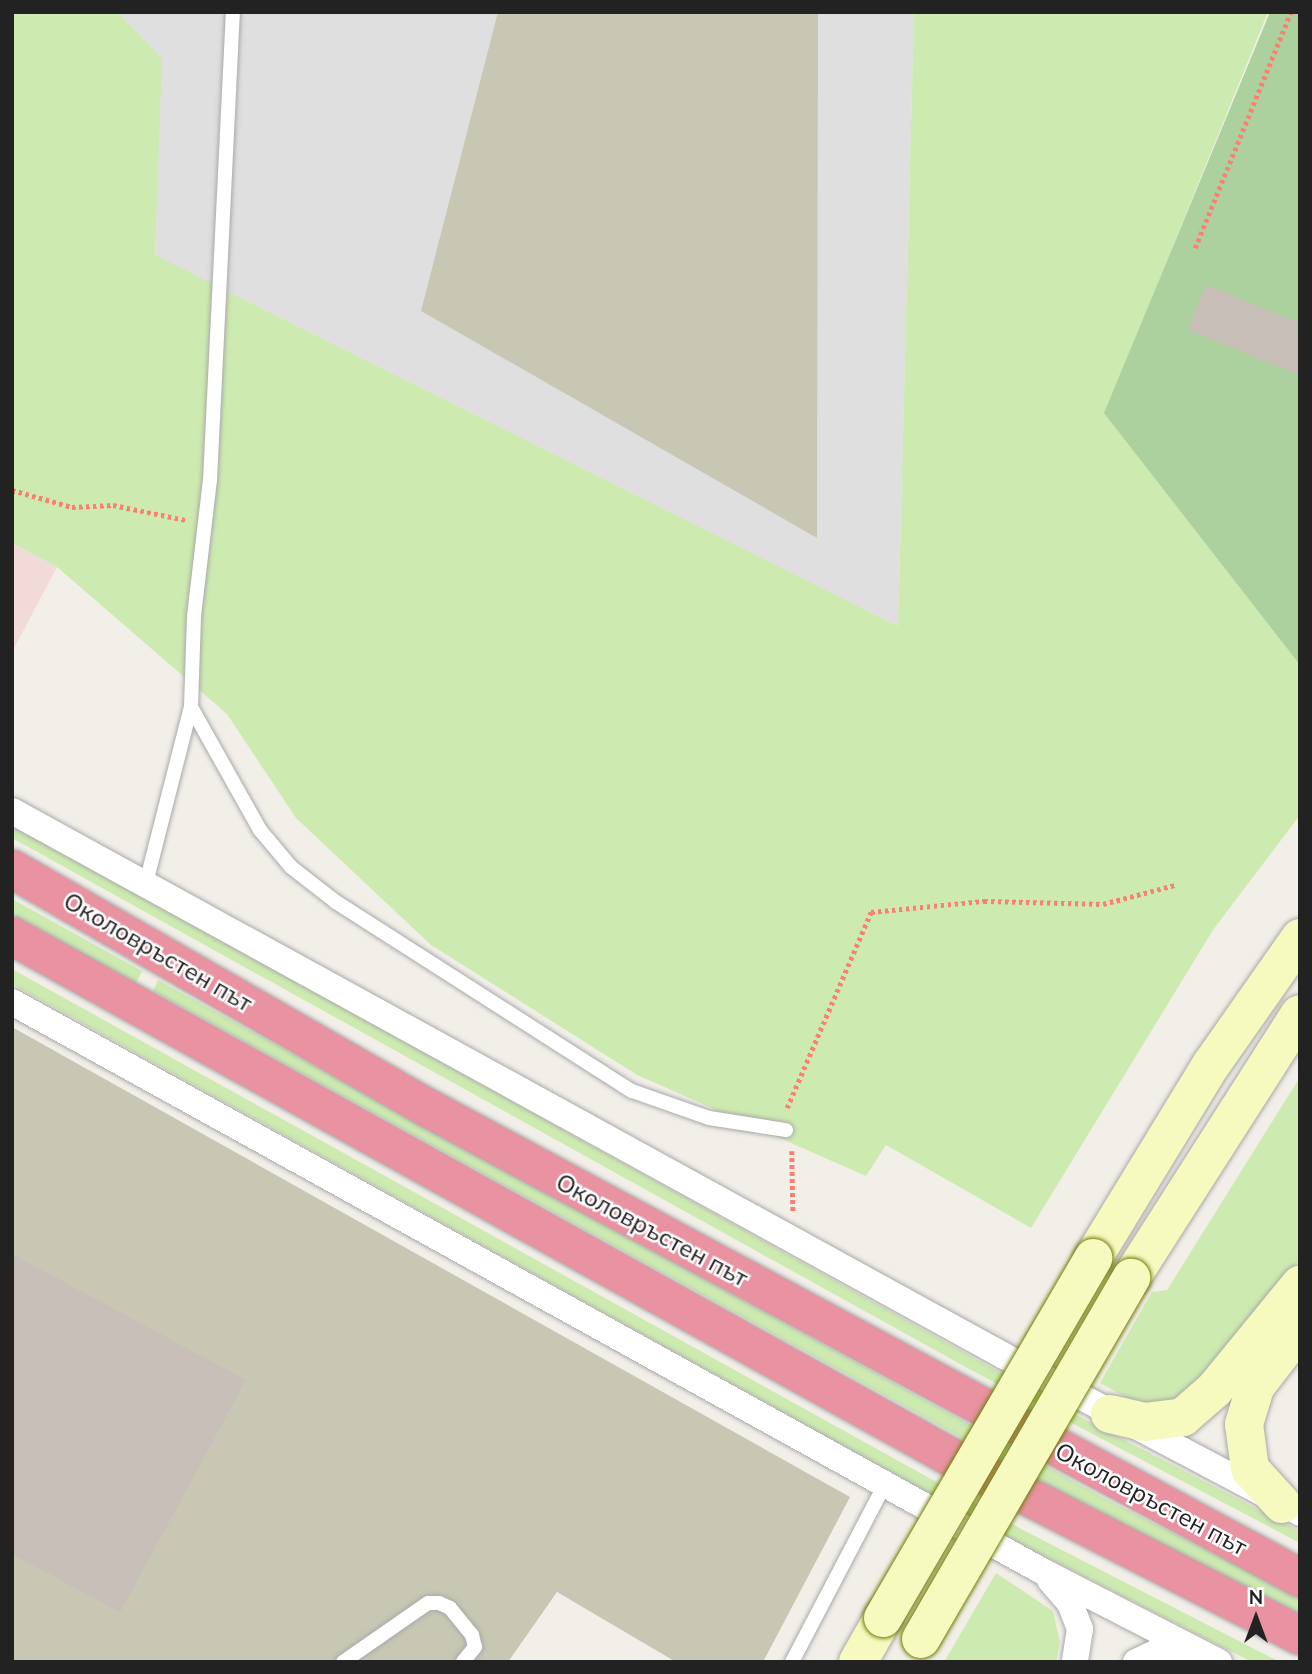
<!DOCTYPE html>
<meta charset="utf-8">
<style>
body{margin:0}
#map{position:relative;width:1312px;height:1674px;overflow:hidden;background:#f2efe9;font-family:Mulish,sans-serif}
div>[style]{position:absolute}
.residential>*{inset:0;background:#e0dfdf}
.commercial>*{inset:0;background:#f2dad9}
.construction>*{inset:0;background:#c7c7b4}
.grass>*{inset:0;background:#cdebb0;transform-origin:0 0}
.forest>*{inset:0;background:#add19e}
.building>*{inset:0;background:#c7bfb8}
.path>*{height:4.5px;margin-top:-2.25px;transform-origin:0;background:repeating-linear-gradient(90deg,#fa8072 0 3.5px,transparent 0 7px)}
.roads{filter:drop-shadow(0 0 2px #a9a9a9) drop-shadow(0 0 2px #a9a9a9)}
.lane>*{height:14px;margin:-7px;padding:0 7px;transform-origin:7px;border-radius:7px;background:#fff}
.street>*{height:26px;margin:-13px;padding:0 13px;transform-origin:13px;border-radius:13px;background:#fff}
.secondary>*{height:38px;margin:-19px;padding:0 19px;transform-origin:19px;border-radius:19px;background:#f7fabf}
.highway>*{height:38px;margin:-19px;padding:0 19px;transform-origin:19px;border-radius:19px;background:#e892a2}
.bridges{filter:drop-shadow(0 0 2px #707d05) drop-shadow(0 0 2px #707d05)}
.secondary-bridge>*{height:38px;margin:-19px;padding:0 19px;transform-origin:19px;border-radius:19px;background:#f7fabf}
span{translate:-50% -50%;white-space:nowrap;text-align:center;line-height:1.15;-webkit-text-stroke:5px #fff;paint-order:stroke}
.street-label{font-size:24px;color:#222}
.frame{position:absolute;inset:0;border:14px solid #222;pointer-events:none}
.north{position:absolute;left:1221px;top:1583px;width:70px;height:70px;-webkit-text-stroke:5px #fff;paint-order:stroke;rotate:0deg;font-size:19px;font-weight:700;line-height:28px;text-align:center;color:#222}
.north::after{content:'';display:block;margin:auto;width:24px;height:32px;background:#222;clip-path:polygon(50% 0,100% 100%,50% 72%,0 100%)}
</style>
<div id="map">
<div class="residential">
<i style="clip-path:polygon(118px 12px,914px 12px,898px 626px,154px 255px,161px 59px)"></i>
</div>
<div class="commercial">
<i style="clip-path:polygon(12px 543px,57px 567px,12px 652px)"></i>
</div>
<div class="construction">
<i style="clip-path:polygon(498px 12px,818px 12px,817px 538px,421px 311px)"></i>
<i style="clip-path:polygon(12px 1027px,850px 1497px,763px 1662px,676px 1662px,557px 1592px,508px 1662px,12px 1662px)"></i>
</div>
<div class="grass">
<i style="clip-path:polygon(12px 12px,118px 12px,162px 59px,155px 255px,898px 626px,914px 12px,1268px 12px,1105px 413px,1300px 665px,1300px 815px,1213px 930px,1031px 1228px,886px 1145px,866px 1176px,637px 1075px,431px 945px,296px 818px,227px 714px,57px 567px,12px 543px)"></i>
<i style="clip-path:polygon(12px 824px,1086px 1420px,1300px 1531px,1300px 1543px,969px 1369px,12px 838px)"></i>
<i style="left:12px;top:899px;width:149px;height:14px;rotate:29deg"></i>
<i style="clip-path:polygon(12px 969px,1023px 1530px,1280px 1662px,1252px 1662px,1017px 1542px,12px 984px)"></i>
<i style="clip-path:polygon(158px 980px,1115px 1504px,1300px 1597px,1300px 1614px,1107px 1518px,153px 991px)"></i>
<i style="clip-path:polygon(1300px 1077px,1300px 1259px,1184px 1400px,1140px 1405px,1100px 1383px,1152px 1292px,1167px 1290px)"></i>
<i style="clip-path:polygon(996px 1573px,1053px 1611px,1060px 1642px,1056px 1662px,944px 1662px)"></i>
</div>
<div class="forest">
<i style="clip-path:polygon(1270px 12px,1300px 12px,1300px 665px,1104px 413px)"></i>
</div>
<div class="building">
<i style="clip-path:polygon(1206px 285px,1300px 323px,1300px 375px,1188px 330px)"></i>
<i style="clip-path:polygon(12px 1254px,246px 1380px,120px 1612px,12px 1554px)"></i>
</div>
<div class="path">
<i style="left:1195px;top:248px;width:255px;rotate:-67.9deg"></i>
<i style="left:12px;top:490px;width:62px;rotate:15.8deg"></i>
<i style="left:72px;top:507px;width:41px;rotate:-2.8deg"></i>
<i style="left:113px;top:505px;width:75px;rotate:11.6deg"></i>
<i style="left:787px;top:1108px;width:213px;rotate:-66.8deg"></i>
<i style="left:871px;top:912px;width:114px;rotate:-5.6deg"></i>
<i style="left:984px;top:901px;width:119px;rotate:1.4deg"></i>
<i style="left:1103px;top:904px;width:74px;rotate:-14.8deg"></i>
<i style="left:792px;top:1151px;width:60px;rotate:89deg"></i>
</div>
<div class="roads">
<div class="lane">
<i style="left:191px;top:707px;width:141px;rotate:60.7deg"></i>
<i style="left:260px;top:830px;width:48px;rotate:50deg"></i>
<i style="left:291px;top:867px;width:57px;rotate:37.9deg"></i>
<i style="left:336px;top:902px;width:351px;rotate:32.6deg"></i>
<i style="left:632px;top:1091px;width:82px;rotate:19.3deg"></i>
<i style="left:709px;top:1118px;width:78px;rotate:8.9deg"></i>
<i style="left:146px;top:883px;width:182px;rotate:-75.7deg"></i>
<i style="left:191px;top:707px;width:91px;rotate:-88.1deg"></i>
<i style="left:194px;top:616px;width:137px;rotate:-83.3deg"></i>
<i style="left:210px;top:480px;width:469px;rotate:-87.2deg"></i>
<i style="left:343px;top:1662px;width:103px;rotate:-34.8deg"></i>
<i style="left:428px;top:1603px;width:11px"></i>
<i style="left:439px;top:1603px;width:12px;rotate:24deg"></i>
<i style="left:450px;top:1608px;width:35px;rotate:51deg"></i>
<i style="left:472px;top:1635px;width:12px;rotate:76deg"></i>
<i style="left:475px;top:1647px;width:19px;rotate:129deg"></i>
<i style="left:792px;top:1662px;width:201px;rotate:-62.4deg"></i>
</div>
<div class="street">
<i style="left:12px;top:811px;width:1132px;rotate:28.78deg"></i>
<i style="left:1004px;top:1356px;width:335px;rotate:27.9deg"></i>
<i style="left:12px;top:1002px;width:1177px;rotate:28.92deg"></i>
<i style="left:1042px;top:1571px;width:199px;rotate:27.2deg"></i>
<i style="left:1050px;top:1580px;width:30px;rotate:49deg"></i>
<i style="left:1070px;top:1603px;width:28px;rotate:69deg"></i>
<i style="left:1080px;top:1629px;width:33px;rotate:99deg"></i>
<i style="left:1136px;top:1662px;width:21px;rotate:-25deg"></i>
<i style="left:1155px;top:1653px;width:40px;rotate:2.9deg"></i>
</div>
<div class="secondary">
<i style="left:1093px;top:1258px;width:226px;rotate:-58.6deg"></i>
<i style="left:1211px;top:1065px;width:155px;rotate:-55deg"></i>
<i style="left:1131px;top:1278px;width:313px;rotate:-57.4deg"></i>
<i style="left:1110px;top:1414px;width:35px;rotate:13deg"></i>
<i style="left:1144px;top:1422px;width:39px;rotate:-7deg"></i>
<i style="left:1183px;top:1417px;width:41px;rotate:-41.1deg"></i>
<i style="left:1214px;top:1390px;width:136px;rotate:-50.7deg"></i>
<i style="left:1282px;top:1504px;width:47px;rotate:-132.4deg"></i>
<i style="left:1250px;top:1469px;width:45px;rotate:-97.6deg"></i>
<i style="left:1244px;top:1424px;width:39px;rotate:-73deg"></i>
<i style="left:1255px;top:1387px;width:73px;rotate:-52.2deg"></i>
<i style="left:858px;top:1662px;width:51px;rotate:-60.4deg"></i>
</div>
<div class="highway">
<i style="left:12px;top:869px;width:480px;rotate:29.9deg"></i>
<i style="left:428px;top:1108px;width:991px;rotate:28.32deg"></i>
<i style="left:12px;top:936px;width:1069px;rotate:29.03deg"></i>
<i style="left:947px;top:1455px;width:397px;rotate:27.1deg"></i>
</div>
</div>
<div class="bridges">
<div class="secondary-bridge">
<i style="left:883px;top:1618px;width:417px;rotate:-59.7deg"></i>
<i style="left:921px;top:1639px;width:418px;rotate:-59.8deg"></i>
</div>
</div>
<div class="street-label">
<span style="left:158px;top:952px;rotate:30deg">Околовръстен път</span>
<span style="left:652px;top:1230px;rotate:28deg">Околовръстен път</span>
<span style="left:1151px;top:1499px;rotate:28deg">Околовръстен път</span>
</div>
<div class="frame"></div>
<div class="north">N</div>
</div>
